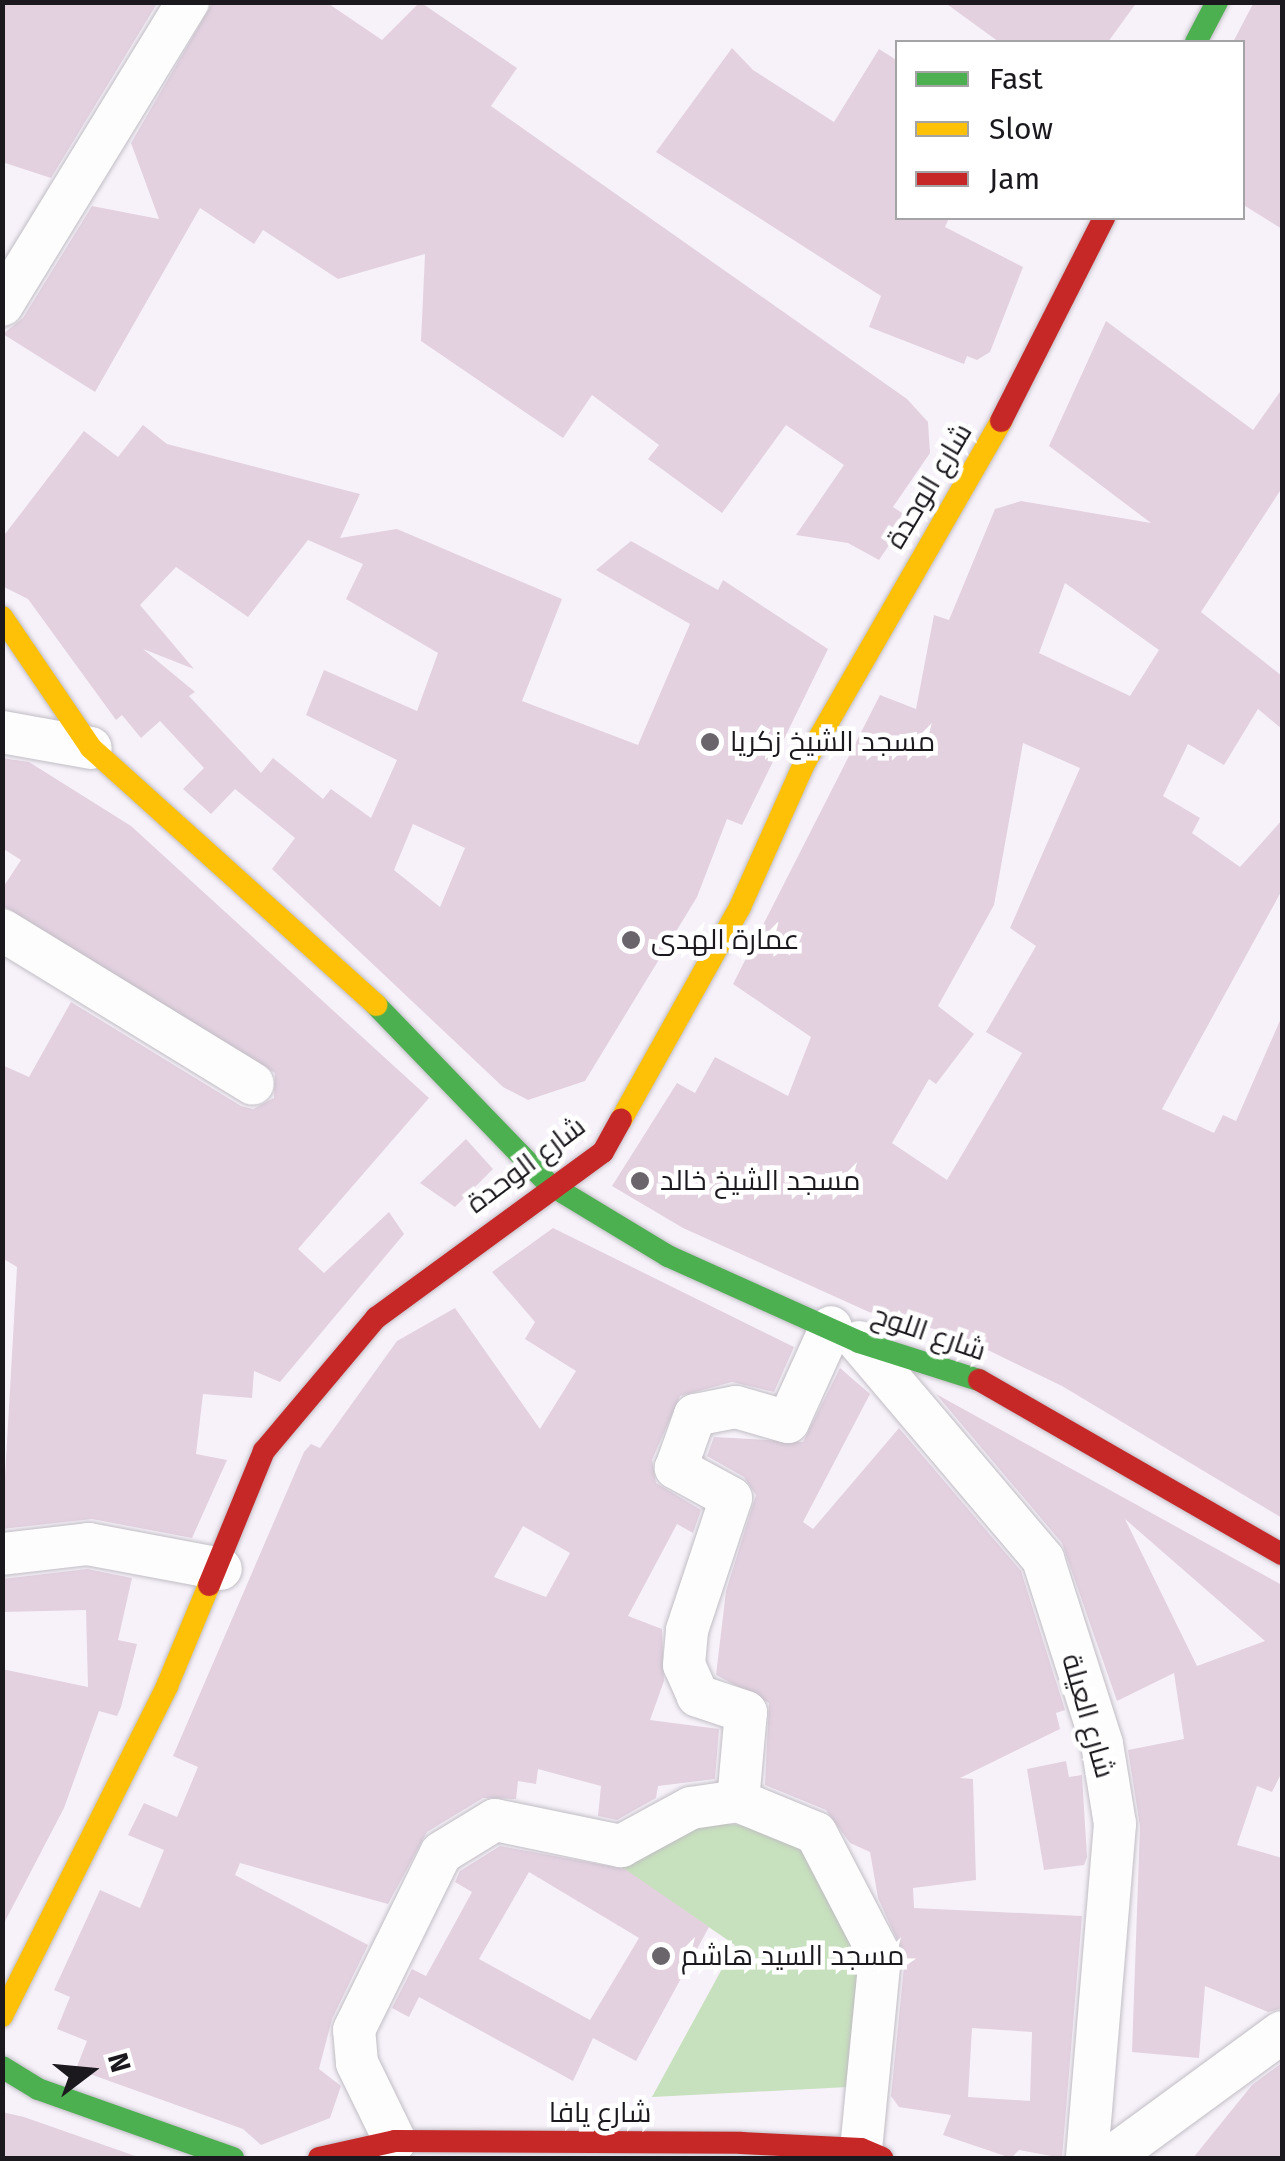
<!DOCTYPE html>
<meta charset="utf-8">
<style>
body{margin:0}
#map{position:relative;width:1285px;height:2161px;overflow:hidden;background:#f7f2fa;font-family:"Fira Sans",Cairo,sans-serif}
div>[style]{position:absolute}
.green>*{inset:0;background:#c7e0bd}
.building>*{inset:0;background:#e3d1e0}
.roads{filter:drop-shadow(0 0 2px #c1bdc4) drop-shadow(0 0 2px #c1bdc4)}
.street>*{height:42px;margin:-21px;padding:0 21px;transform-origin:21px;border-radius:21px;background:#fefdfe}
.fast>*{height:22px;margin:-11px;padding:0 11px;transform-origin:11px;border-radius:11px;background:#4caf50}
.slow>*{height:22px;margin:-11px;padding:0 11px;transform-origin:11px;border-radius:11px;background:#ffc107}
.jam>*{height:22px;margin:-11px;padding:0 11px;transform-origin:11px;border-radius:11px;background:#c62828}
.dots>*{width:28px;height:28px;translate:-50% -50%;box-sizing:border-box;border:5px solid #fff;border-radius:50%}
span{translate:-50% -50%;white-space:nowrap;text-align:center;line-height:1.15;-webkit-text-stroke:9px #fff;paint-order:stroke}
.street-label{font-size:28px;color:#1c191e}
.poi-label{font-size:28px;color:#1c191e}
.left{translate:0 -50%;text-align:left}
.frame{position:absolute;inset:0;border:5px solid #1c191e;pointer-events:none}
.legend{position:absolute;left:895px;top:40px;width:350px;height:180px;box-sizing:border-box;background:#fff;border:2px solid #a4a3a5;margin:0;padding:12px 18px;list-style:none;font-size:30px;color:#1c191e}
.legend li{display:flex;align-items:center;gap:20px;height:50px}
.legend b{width:50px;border:2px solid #a4a3a5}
.north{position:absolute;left:40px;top:2021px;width:100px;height:100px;-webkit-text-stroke:8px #fff;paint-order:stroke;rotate:74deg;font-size:28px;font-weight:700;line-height:40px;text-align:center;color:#1c191e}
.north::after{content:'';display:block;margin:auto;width:35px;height:45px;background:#1c191e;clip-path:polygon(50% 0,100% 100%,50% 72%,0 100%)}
</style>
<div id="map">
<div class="green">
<i style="clip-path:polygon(709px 1823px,766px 1826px,821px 1858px,870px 1962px,848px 2087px,652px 2097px,735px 1945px,616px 1864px)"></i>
</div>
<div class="building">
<i style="clip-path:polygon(2px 2px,158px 2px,51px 178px,2px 162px)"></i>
<i style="clip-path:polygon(213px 2px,326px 2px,382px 40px,420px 2px,517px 68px,491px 106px,907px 399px,928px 422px,930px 453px,893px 507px,908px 517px,879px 560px,848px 543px,796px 535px,844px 465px,786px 425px,722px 513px,648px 459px,659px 445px,592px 395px,563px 438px,421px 341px,425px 254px,338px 279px,263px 230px,254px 244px,200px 208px,95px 392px,3px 334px,23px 318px,92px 206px,159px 219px,131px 143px)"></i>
<i style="clip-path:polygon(944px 2px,1137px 2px,1108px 42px,999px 42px)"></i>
<i style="clip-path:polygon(1254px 2px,1282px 2px,1282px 229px,1242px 204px,1242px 42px,1233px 42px)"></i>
<i style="clip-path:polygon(732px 48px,753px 70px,834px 122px,879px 49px,898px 61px,898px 218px,949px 218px,945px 227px,1023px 267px,990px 352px,977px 360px,967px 356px,964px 364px,869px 327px,881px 296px,656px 152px)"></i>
<i style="clip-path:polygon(evenodd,1106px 321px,1253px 430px,1282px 389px,1282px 488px,1201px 612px,1282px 676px,1282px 729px,1258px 709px,1224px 765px,1188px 744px,1163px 796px,1200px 818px,1192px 833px,1240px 867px,1282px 820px,1282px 890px,1162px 1109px,1214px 1133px,1223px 1115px,1236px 1121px,1282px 1016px,1282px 1518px,1062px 1386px,957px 1335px,869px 1312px,683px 1228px,612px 1186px,677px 1083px,695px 1093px,715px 1057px,788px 1096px,811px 1037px,733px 984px,880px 695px,916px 709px,934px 615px,949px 620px,995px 509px,1021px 501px,1151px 523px,1049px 446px,1106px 321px,1065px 583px,1159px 650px,1130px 696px,1039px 653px,1065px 583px,1106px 321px,1023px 743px,1080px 768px,1010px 928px,1036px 946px,986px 1032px,1022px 1053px,947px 1180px,892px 1143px,929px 1079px,936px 1084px,974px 1034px,938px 1006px,994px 905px,1023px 743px)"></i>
<i style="clip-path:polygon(evenodd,143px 425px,167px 444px,360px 494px,340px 538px,397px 529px,562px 599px,522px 701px,638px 745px,690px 624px,596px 570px,631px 541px,718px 590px,723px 580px,828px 649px,742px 825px,727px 819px,697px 897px,585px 1081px,528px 1100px,503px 1087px,272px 869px,295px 838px,235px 789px,211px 814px,183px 789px,204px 768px,160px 721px,141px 738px,122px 715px,116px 720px,28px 599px,2px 586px,2px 538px,84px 431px,118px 457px,143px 425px,308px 540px,363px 564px,346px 599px,438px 653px,417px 711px,324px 670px,306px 715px,397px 760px,371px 818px,331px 789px,323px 799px,273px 758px,261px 773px,189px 696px,195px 692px,143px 649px,194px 669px,140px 605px,176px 567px,248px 617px,308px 540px,143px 425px,413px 824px,465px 848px,440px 907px,394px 870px,413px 824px)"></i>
<i style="clip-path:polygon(2px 758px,29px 762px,131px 826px,429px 1098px,298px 1249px,324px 1273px,389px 1212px,404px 1234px,280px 1382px,254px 1371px,252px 1398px,203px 1394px,196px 1454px,227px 1460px,192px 1538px,92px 1519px,2px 1529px,17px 1267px,2px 1258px,2px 1065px,29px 1077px,71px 1002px,241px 1106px,253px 1109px,274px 1098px,275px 1073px,2px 905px,2px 889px,21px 860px,2px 848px)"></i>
<i style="clip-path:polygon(466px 1139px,493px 1169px,455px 1207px,420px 1183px)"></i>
<i style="clip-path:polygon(evenodd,553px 1228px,794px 1347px,774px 1392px,732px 1382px,680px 1396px,652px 1460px,656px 1483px,701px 1510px,693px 1533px,677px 1524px,628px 1616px,662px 1629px,664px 1681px,650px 1720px,719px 1729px,715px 1779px,658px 1786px,656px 1798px,617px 1820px,598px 1816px,601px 1786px,538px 1769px,536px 1784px,518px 1781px,516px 1799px,483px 1798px,427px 1832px,388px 1904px,240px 1863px,235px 1875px,368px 1945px,332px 2019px,319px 2069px,341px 2086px,330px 2118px,261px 2145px,243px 2129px,76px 2069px,87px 2041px,57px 2029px,70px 1997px,54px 1990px,100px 1890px,140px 1908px,164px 1850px,128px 1835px,144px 1803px,177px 1817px,198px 1767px,173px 1756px,304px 1452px,311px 1444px,320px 1448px,397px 1341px,455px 1308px,540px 1429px,576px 1371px,525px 1339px,535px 1322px,492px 1272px,553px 1228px,523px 1526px,570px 1553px,546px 1597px,494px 1577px,523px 1526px)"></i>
<i style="clip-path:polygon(evenodd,840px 1368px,870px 1394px,803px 1522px,813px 1529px,899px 1428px,1021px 1571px,1065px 1710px,1056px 1713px,1060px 1729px,960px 1778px,973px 1779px,976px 1880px,913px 1888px,914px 1908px,1082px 1916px,1062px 2158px,1019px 2150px,1011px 2158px,943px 2135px,951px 2115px,899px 2107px,891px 2096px,905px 1957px,878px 1898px,870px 1852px,850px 1843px,826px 1810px,765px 1785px,769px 1703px,716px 1675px,726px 1591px,756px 1495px,744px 1477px,707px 1456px,714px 1437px,803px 1442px,840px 1368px,972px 2028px,1032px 2032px,1030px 2101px,968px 2097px,972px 2028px)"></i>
<i style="clip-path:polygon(evenodd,936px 1394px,1282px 1585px,1282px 1772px,1272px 1792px,1257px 1786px,1237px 1845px,1282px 1858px,1282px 2008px,1268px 2012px,1205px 1986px,1199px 2058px,1132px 2052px,1140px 1826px,1128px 1750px,1184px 1739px,1174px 1673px,1117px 1701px,1062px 1543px,936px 1394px,1125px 1519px,1265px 1641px,1197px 1666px,1125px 1519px)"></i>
<i style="clip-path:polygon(87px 1569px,132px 1578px,118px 1640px,137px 1644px,121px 1707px,117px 1716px,99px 1711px,64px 1808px,2px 1927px,2px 1669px,88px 1687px,86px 1610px,2px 1612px,2px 1579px)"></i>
<i style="clip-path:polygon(1066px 1761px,1069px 1777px,1082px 1775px,1087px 1857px,1084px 1865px,1044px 1870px,1027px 1769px)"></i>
<i style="clip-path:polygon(evenodd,500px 1846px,625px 1869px,709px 1927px,636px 2061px,593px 2038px,573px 2081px,419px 1997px,409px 2017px,392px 2008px,412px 1969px,426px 1976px,472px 1892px,455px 1882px,460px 1871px,500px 1846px,529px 1872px,639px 1938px,590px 2020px,479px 1959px,529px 1872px)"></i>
<i style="clip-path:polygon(1282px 2063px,1282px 2158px,1193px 2158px,1252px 2085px)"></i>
<i style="clip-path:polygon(2px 2112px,24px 2117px,141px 2158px,2px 2158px)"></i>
</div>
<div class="roads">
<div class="street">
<i style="left:2px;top:305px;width:356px;rotate:-58.5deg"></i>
<i style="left:2px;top:732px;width:90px;rotate:10.2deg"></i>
<i style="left:2px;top:930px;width:294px;rotate:31.5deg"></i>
<i style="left:859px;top:1342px;width:285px;rotate:49.7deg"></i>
<i style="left:1043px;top:1559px;width:194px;rotate:72.3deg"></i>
<i style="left:1102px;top:1744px;width:81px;rotate:80.8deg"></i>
<i style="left:1115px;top:1824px;width:335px;rotate:94.8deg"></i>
<i style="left:2px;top:1554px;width:87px;rotate:-6.6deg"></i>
<i style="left:88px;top:1544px;width:135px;rotate:10.6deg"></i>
<i style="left:738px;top:1801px;width:89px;rotate:-84.9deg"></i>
<i style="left:746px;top:1712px;width:51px;rotate:-161.6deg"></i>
<i style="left:698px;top:1696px;width:34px;rotate:-114deg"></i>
<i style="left:684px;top:1665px;width:35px;rotate:-85deg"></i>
<i style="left:687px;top:1630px;width:139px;rotate:-71.6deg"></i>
<i style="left:731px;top:1498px;width:63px;rotate:-151.4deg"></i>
<i style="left:676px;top:1468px;width:56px;rotate:-70.3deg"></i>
<i style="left:695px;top:1415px;width:42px;rotate:-11deg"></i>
<i style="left:736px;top:1407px;width:54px;rotate:16.1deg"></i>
<i style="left:788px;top:1422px;width:104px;rotate:-65.6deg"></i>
<i style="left:395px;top:2141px;width:87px;rotate:-116deg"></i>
<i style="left:357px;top:2063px;width:33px;rotate:-95deg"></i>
<i style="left:354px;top:2030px;width:197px;rotate:-63.8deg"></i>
<i style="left:441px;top:1853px;width:63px;rotate:-31.4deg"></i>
<i style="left:495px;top:1820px;width:129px;rotate:11.7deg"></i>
<i style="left:621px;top:1846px;width:80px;rotate:-28.5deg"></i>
<i style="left:691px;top:1808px;width:48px;rotate:-8.5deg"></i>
<i style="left:738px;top:1801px;width:84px;rotate:22.3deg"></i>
<i style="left:816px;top:1833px;width:139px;rotate:62.5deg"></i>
<i style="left:880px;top:1956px;width:194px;rotate:95.6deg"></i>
<i style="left:1110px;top:2158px;width:213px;rotate:-36.2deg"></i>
</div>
<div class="fast">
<i style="left:1196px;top:42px;width:45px;rotate:-62.3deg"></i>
<i style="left:376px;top:1005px;width:249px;rotate:46deg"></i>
<i style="left:549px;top:1184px;width:139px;rotate:31.2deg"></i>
<i style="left:668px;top:1256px;width:209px;rotate:24.2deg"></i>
<i style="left:859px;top:1342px;width:126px;rotate:17.6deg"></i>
<i style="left:2px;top:2067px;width:42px;rotate:31.4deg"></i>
<i style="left:38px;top:2089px;width:207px;rotate:19.5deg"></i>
</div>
<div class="slow">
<i style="left:2px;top:617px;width:158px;rotate:55.8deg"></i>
<i style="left:91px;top:748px;width:384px;rotate:42deg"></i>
<i style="left:621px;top:1120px;width:244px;rotate:-60.8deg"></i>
<i style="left:740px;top:907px;width:157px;rotate:-65.9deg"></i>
<i style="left:804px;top:764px;width:396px;rotate:-60.1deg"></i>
<i style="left:2px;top:2016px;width:369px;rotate:-63.4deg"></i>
<i style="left:167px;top:1686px;width:109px;rotate:-67.4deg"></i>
</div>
<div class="jam">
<i style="left:1001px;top:421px;width:228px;rotate:-63.1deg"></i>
<i style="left:979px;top:1380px;width:349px;rotate:29.9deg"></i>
<i style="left:209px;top:1585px;width:145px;rotate:-67.7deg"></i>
<i style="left:264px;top:1451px;width:174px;rotate:-49.9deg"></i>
<i style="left:376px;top:1318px;width:281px;rotate:-36.2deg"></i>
<i style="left:603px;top:1152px;width:37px;rotate:-61deg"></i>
<i style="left:319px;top:2158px;width:78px;rotate:-12.6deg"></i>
<i style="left:395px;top:2141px;width:346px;rotate:0.3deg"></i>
<i style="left:741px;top:2143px;width:120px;rotate:2.9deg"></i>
<i style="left:861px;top:2149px;width:23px;rotate:23deg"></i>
</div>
</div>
<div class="dots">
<i style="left:710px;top:742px;background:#69656b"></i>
<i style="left:631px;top:940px;background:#69656b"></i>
<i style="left:640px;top:1181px;background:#69656b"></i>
<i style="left:661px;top:1956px;background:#69656b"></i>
</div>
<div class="street-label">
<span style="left:929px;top:486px;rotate:-59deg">شارع الوحدة</span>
<span style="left:526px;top:1165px;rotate:-37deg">شارع الوحدة</span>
<span style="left:929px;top:1333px;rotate:19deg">شارع اللوح</span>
<span style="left:1088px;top:1716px;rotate:74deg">شارع العيلة</span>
<span style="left:600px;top:2113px">شارع يافا</span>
</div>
<div class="poi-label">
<span class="left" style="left:730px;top:742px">مسجد الشيخ زكريا</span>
<span class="left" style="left:651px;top:940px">عمارة الهدى</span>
<span class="left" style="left:660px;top:1181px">مسجد الشيخ خالد</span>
<span class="left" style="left:681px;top:1956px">مسجد السيد هاشم</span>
</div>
<div class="frame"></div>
<ul class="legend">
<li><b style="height:12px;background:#4caf50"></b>Fast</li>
<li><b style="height:12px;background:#ffc107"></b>Slow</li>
<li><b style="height:12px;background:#c62828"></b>Jam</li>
</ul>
<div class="north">N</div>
</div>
